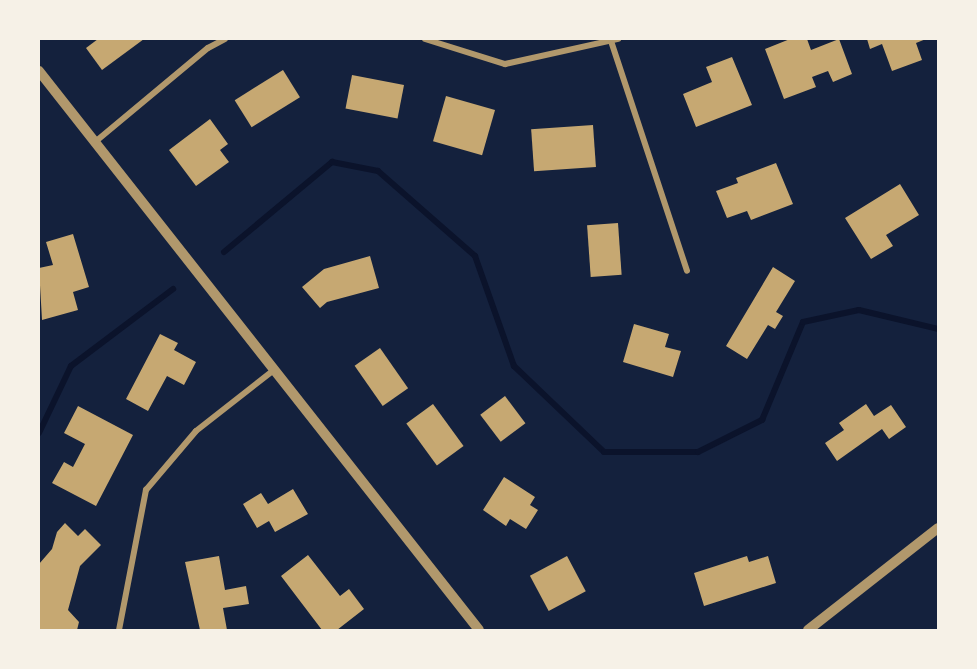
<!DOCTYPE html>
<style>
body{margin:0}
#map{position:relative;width:977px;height:669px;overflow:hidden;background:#14213d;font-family:Inter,sans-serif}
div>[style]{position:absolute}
.stream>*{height:6px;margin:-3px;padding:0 3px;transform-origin:3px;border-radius:3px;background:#0b132b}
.building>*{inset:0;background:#c6a872;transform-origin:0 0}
.minor>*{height:6px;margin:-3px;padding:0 3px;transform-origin:3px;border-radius:3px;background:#b1986c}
.tertiary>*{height:10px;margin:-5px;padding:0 5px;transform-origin:5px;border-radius:5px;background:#b1986c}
span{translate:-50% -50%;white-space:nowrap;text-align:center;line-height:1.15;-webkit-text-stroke:6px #f6f1e7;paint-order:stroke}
.frame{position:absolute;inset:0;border:40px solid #f6f1e7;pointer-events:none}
</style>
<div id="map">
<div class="stream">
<i style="left:224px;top:252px;width:141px;rotate:-39.8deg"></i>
<i style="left:332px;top:162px;width:47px;rotate:11.1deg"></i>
<i style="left:378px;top:171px;width:129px;rotate:41.2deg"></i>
<i style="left:475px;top:256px;width:117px;rotate:70.5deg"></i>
<i style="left:514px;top:366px;width:124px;rotate:43.7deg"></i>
<i style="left:604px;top:452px;width:94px"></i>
<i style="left:698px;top:452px;width:72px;rotate:-26.6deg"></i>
<i style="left:762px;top:420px;width:106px;rotate:-67.3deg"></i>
<i style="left:803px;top:322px;width:57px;rotate:-12.1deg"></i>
<i style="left:859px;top:310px;width:81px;rotate:13.5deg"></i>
<i style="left:39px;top:433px;width:74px;rotate:-64.5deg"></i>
<i style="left:71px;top:366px;width:128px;rotate:-37deg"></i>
</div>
<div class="building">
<i style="clip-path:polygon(98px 39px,144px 39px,102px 70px,86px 48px)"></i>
<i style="clip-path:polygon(790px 39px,807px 39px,811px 50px,839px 39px,852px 74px,833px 82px,828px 71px,812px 77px,816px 87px,784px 99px,765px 49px)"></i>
<i style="clip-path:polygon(867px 39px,926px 39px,916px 43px,922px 60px,892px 71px,882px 44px,870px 49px)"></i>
<i style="clip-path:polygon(732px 57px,752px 105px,696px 127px,683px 94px,712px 82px,706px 67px)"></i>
<i style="left:283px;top:70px;width:32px;height:57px;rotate:58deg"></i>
<i style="left:352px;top:75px;width:53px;height:34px;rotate:11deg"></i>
<i style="left:446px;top:96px;width:51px;height:47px;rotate:16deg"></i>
<i style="clip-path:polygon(210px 119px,228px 144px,220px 150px,229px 162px,196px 186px,169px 150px)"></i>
<i style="left:593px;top:125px;width:42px;height:62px;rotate:86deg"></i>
<i style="clip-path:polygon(776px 163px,793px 204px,751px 220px,747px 211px,727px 218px,716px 191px,738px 183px,736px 178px)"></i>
<i style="clip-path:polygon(900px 184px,919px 215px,886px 235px,893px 246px,871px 259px,845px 218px)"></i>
<i style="left:618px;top:223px;width:52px;height:31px;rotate:86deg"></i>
<i style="clip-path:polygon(73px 234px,89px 287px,73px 292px,78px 310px,42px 320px,39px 268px,53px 265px,46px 242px)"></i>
<i style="clip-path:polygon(370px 256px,379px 288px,327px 302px,320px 308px,302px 287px,324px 269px)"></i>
<i style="clip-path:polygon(773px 267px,795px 281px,776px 312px,783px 316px,775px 329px,768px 325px,747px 359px,726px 346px)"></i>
<i style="clip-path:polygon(634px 324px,669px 334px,665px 347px,681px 351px,673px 377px,623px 362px)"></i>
<i style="clip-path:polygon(160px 334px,178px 343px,174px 350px,196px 362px,184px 385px,167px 376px,148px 411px,126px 399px)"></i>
<i style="left:380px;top:348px;width:49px;height:31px;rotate:55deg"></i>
<i style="left:505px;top:396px;width:34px;height:31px;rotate:53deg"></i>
<i style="left:433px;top:404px;width:52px;height:33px;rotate:54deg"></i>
<i style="clip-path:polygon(866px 404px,874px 416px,891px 405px,906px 427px,889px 439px,882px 429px,837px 461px,825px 443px,844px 430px,839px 423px)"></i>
<i style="clip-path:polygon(78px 406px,133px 435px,96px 506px,52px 483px,64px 462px,73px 467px,85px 444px,64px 433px)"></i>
<i style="clip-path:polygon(504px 477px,535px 497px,530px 505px,538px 510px,526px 529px,510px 519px,506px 526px,483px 510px)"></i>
<i style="clip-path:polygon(293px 489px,308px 514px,275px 532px,269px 521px,257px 528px,243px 504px,261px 493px,268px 504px)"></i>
<i style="clip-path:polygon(65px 523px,78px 536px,85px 529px,101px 545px,80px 566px,68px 610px,79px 622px,77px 630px,39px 630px,39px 564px,52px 549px,57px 532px)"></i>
<i style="clip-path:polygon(308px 555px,340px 596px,349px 589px,364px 609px,337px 630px,322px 630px,281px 576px)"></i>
<i style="clip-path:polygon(219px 556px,225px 590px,246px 586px,249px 604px,223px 608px,227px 630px,200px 630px,185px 562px)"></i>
<i style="left:567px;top:556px;width:40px;height:42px;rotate:62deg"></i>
<i style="clip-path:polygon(747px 556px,749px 562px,768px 556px,776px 583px,704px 606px,694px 573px)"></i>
</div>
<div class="minor">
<i style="left:425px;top:39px;width:84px;rotate:17.4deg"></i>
<i style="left:505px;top:64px;width:116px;rotate:-12.5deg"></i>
<i style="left:611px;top:41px;width:242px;rotate:71.7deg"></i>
<i style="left:95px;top:142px;width:147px;rotate:-39.8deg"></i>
<i style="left:208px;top:48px;width:19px;rotate:-28deg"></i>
<i style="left:119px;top:630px;width:143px;rotate:-79.1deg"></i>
<i style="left:146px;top:490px;width:77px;rotate:-49.7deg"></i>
<i style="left:196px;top:431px;width:100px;rotate:-38.1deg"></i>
</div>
<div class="tertiary">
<i style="left:39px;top:71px;width:711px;rotate:51.79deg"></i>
<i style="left:808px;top:630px;width:165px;rotate:-38.1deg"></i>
</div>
<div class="frame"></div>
</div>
